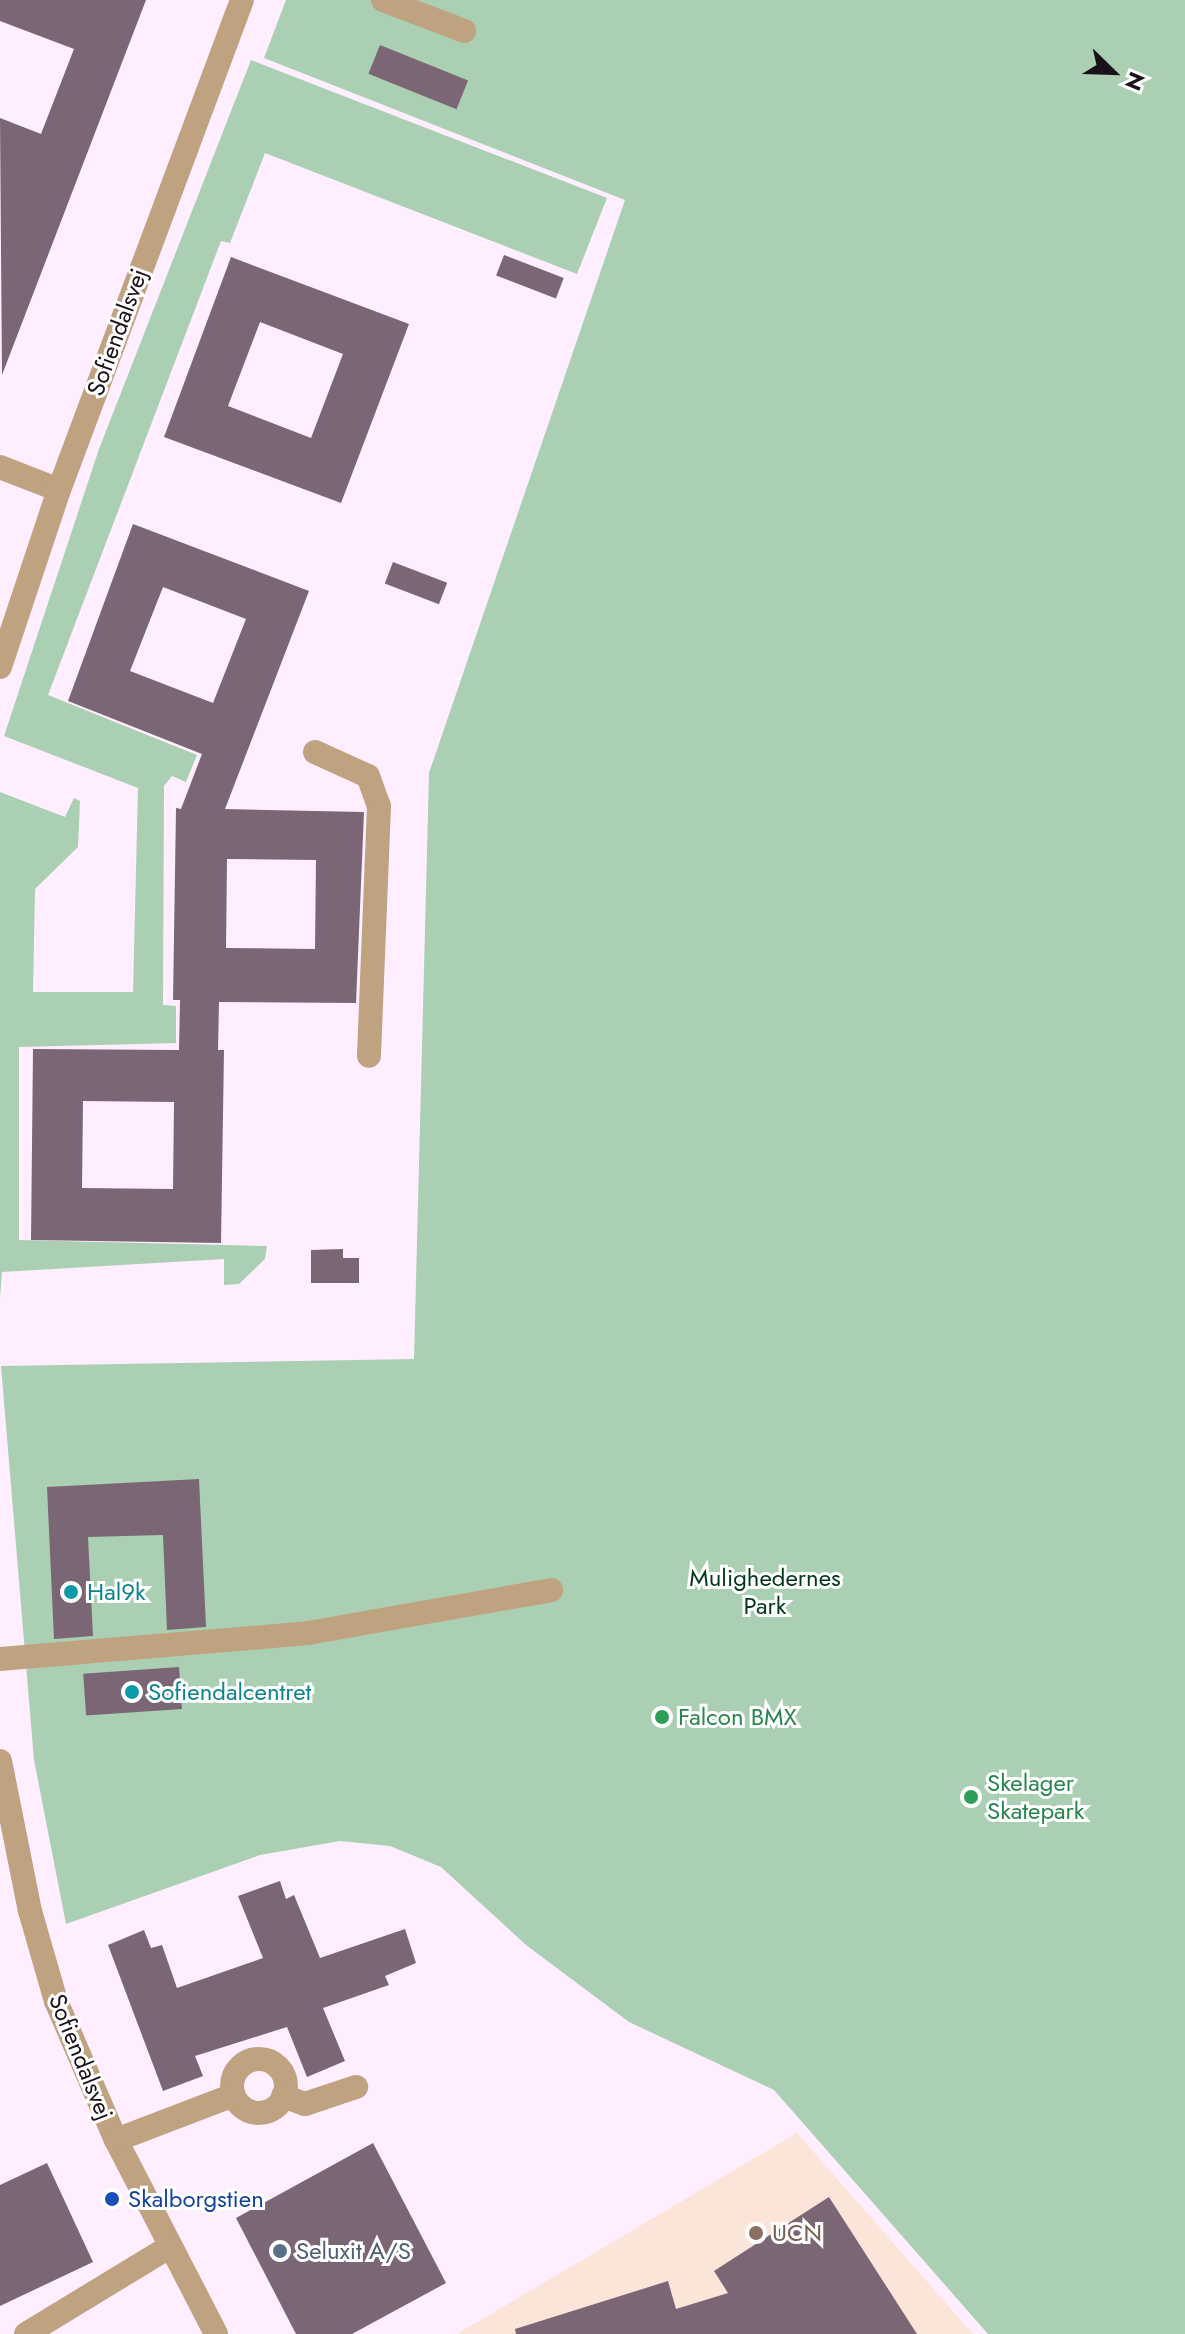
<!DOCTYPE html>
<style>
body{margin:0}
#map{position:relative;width:1185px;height:2334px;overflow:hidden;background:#fef;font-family:Jost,sans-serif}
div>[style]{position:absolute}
.education>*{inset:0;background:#fbe5d8}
.green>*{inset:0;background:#abcfb3}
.building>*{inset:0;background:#7a6675;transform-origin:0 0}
.minor>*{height:24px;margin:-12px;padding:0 12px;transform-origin:12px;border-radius:12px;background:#bfa381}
.minor>.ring{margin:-12px;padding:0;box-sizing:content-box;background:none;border:24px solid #bfa381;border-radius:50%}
.dots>*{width:22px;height:22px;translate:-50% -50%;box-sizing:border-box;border:4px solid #fff;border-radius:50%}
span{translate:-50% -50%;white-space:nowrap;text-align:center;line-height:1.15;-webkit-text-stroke:6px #fff;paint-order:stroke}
.street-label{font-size:24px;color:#191219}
.park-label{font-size:24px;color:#003819}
.culture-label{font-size:24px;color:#0d838f}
.left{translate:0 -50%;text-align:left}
.leisure-label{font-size:24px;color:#27864d}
.transit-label{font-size:24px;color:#164399}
.education-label{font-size:24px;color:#785e54}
.service-label{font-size:24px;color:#4e5e75}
.north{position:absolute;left:1073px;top:32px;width:80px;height:80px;-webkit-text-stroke:6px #fff;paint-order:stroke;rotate:113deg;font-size:22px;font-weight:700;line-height:32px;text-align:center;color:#191219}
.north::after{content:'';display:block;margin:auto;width:28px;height:36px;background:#191219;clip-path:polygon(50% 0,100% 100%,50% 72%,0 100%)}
</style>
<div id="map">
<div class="education">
<i style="clip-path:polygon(797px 2133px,973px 2334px,457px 2334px)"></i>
</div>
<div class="green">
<i style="clip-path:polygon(286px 0,1185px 0,1185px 2334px,988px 2334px,774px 2090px,629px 2022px,526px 1945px,441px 1867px,390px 1846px,340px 1841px,260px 1855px,66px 1924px,34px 1760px,1px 1366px,414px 1359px,429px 773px,625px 200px,264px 58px)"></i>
<i style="clip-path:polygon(251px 60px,607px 198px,577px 274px,265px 153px,230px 243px,221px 241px,48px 695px,197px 755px,186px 782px,172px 776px,164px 786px,163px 1005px,176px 1006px,176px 1043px,19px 1047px,19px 1240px,267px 1246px,265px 1259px,239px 1284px,224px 1285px,224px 1259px,2px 1272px,0 1298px,0 792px,65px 817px,74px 798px,80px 801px,78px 847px,35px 889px,33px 992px,133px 992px,138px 788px,4px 736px,99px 449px)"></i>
</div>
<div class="building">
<i style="clip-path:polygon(0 0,146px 0,2px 375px,0 118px,41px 134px,74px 49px,0 21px)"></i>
<i style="left:380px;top:45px;width:95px;height:31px;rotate:22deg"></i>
<i style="left:504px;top:255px;width:64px;height:22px;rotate:21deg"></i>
<i style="clip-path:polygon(evenodd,231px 257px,409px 324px,341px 503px,164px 437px,231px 257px,260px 322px,343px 354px,311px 438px,228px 406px,260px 322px)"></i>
<i style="clip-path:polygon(evenodd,133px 524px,309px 591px,225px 809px,364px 812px,356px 1003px,219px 1002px,218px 1050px,224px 1050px,221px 1243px,31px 1240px,33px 1049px,179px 1050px,180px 1000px,173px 1000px,176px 808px,181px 809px,202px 754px,68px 701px,133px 524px,163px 587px,246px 619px,213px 703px,130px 671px,163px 587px,133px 524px,227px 859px,316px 860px,315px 949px,226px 948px,227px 859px,133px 524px,83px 1101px,174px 1102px,173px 1189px,82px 1188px,83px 1101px)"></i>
<i style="left:393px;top:562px;width:58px;height:23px;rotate:21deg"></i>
<i style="clip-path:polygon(343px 1249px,343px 1258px,359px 1258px,359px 1283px,311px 1283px,311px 1250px)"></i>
<i style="clip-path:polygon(199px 1479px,206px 1627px,167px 1630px,163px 1535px,88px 1537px,93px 1636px,54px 1639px,47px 1487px)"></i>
<i style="left:179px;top:1667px;width:42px;height:96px;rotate:86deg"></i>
<i style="clip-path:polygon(280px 1881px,286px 1899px,294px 1895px,320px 1958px,405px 1929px,416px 1963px,385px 1976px,389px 1985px,323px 2008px,345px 2061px,307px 2077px,287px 2027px,195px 2056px,203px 2076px,163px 2091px,108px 1945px,144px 1930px,151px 1948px,162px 1945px,177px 1988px,263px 1958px,238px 1896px)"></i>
<i style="clip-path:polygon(373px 2143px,446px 2283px,352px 2334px,296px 2334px,236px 2218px)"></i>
<i style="clip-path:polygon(47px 2163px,93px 2262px,0 2306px,0 2185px)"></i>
<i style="clip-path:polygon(829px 2197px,917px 2334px,516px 2334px,515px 2329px,668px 2281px,676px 2309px,728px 2293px,714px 2271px)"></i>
</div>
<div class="minor">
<i style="left:383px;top:0;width:87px;rotate:20.9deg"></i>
<i style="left:0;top:467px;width:63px;rotate:21.3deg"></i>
<i style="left:0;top:667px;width:187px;rotate:-71.6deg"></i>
<i style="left:59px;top:490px;width:523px;rotate:-69.52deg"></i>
<i style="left:315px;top:752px;width:58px;rotate:24.4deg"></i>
<i style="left:368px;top:776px;width:32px;rotate:70deg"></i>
<i style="left:379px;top:806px;width:250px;rotate:92.3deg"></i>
<i style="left:0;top:1659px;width:309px;rotate:-4.8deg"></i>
<i style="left:308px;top:1633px;width:247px;rotate:-10deg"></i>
<i style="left:0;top:1761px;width:153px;rotate:78.7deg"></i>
<i style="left:30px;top:1911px;width:94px;rotate:73.9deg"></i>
<i style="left:56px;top:2001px;width:151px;rotate:66.7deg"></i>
<i style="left:116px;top:2140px;width:218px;rotate:62.7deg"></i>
<i class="ring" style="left:232px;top:2059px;width:30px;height:30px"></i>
<i style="left:283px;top:2096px;width:23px;rotate:20deg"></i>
<i style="left:305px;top:2104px;width:54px;rotate:-18.4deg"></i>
<i style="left:116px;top:2140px;width:126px;rotate:-20.9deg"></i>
<i style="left:26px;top:2334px;width:167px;rotate:-31.3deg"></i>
</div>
<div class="dots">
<i style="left:71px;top:1592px;background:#0f9aa8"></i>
<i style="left:132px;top:1692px;background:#0f9aa8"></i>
<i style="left:662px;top:1717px;background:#2e9e5b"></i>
<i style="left:971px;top:1797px;background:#2e9e5b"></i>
<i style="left:112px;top:2199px;background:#1a4fb4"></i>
<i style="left:756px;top:2233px;background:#8d6e63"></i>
<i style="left:280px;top:2251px;background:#5c6f8a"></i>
</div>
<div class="street-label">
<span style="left:117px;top:332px;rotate:-70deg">Sofiendalsvej</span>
<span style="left:81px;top:2057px;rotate:68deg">Sofiendalsvej</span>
</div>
<div class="park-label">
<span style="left:765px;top:1592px">Mulighedernes<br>Park</span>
</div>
<div class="culture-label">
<span class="left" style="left:87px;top:1592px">Hal9k</span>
<span class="left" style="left:148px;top:1692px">Sofiendalcentret</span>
</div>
<div class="leisure-label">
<span class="left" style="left:678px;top:1717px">Falcon BMX</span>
<span class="left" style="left:987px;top:1797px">Skelager<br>Skatepark</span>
</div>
<div class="transit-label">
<span class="left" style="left:128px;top:2199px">Skalborgstien</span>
</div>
<div class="education-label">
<span class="left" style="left:772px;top:2233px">UCN</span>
</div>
<div class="service-label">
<span class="left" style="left:296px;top:2251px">Seluxit A/S</span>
</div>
<div class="north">N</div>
</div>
